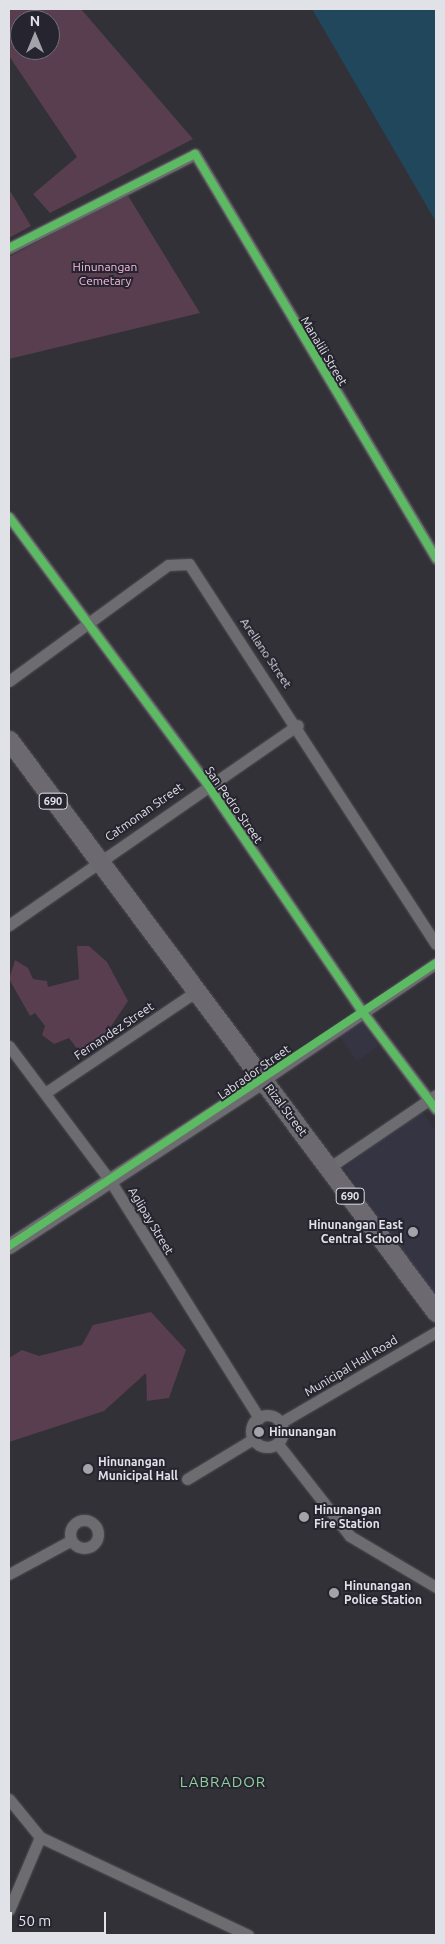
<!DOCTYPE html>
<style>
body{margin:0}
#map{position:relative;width:445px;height:1944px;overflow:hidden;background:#323137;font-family:Ubuntu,sans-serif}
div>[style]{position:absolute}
.built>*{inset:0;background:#353443;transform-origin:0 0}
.green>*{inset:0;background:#583e4e}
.water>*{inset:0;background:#20475b}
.roads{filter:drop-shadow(0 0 1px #4e4e53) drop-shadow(0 0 1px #4e4e53)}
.minor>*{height:11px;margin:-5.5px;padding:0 5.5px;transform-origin:5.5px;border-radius:5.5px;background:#6d6c71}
.minor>.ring{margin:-5.5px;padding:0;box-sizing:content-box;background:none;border:11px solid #6d6c71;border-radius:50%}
.tertiary>*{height:15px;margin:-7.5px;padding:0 7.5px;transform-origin:7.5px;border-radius:7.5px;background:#6d6c71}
.primary>*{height:19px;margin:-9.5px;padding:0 9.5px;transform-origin:9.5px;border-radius:9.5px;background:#6d6971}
.cycleway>*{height:8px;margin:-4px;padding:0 4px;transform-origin:4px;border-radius:4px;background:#5cba63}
.dots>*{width:14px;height:14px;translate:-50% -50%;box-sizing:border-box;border:2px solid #26252f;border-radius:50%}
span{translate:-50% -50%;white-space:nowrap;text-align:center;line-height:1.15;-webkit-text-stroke:4px #26252f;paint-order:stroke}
.shield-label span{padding:1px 4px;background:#26252f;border:1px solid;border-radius:4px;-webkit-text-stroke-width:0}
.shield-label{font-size:11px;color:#e1e1e8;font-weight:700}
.park-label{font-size:12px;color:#fbb9e0}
.street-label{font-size:12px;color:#e1e1e8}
.poi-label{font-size:12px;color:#e1e1e8;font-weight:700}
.right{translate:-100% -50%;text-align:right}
.left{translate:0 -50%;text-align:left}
.quarter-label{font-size:15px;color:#8ed19e;letter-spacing:1px}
.frame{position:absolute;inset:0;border:10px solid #e1e1e8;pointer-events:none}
.north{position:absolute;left:10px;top:10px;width:50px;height:50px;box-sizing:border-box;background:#26252f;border:1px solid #717079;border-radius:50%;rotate:0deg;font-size:14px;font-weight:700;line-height:20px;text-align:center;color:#e1e1e8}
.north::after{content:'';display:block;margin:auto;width:18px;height:22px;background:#a4a3aa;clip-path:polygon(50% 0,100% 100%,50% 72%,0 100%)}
.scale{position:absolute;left:10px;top:1912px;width:96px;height:22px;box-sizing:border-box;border:2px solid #e1e1e8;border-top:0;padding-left:6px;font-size:15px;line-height:18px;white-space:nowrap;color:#e1e1e8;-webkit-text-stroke:4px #26252f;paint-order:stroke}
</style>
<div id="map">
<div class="built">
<i style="left:357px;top:1016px;width:37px;height:26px;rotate:55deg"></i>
<i style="clip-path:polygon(421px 1110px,436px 1131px,436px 1297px,344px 1168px)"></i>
</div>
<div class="green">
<i style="clip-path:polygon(evenodd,9px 9px,81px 9px,193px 139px,50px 213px,33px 194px,77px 157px,9px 56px,9px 9px,20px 20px,50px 20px,50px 50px,20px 50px,20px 20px)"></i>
<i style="clip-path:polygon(9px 189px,31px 226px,9px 238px)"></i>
<i style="clip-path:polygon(127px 194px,200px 313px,9px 359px,9px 257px)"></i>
<i style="clip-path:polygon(77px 946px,89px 946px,107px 962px,128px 1001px,95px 1050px,81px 1054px,69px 1038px,54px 1044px,42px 1035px,45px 1026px,35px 1013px,30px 1016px,9px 979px,15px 960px,28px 968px,33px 979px,47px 981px,48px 987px,79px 979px)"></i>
<i style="clip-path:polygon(151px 1312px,186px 1350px,169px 1398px,147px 1401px,146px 1373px,104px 1411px,9px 1442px,9px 1358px,22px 1350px,39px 1356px,82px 1345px,93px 1325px)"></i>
</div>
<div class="water">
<i style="clip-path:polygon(312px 9px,436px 9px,436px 222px)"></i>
</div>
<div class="roads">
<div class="minor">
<i style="left:9px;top:248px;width:208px;rotate:-26.8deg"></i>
<i style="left:195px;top:154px;width:471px;rotate:59.2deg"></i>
<i style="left:9px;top:517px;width:332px;rotate:53.4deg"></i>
<i style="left:207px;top:784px;width:273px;rotate:55.7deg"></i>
<i style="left:361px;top:1010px;width:124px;rotate:52.9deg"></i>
<i style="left:9px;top:681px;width:197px;rotate:-36.1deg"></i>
<i style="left:168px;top:565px;width:21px;rotate:-3deg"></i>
<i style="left:189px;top:564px;width:453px;rotate:57deg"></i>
<i style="left:9px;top:925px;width:351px;rotate:-34.7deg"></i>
<i style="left:9px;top:1046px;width:170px;rotate:53.1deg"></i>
<i style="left:111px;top:1182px;width:279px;rotate:57.9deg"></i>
<i style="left:264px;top:1080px;width:208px;rotate:-34.2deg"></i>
<i style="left:45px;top:1093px;width:183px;rotate:-33.9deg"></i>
<i style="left:330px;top:1167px;width:128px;rotate:-34.2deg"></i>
<i class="ring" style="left:251px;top:1415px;width:21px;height:21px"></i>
<i style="left:280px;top:1423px;width:181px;rotate:-30.3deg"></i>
<i style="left:277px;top:1443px;width:118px;rotate:51.9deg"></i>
<i style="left:350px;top:1536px;width:100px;rotate:30.7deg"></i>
<i style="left:187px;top:1479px;width:77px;rotate:-31.2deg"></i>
<i class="ring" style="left:70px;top:1520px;width:17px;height:17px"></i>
<i style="left:9px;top:1574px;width:69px;rotate:-28.4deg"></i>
<i style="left:9px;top:1799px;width:49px;rotate:50.8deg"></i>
<i style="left:40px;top:1837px;width:230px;rotate:25.2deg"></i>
<i style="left:9px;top:1910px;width:79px;rotate:-67deg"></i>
</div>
<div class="tertiary">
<i style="left:9px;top:1246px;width:304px;rotate:-33.1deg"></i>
</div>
<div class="primary">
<i style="left:9px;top:740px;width:714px;rotate:53.26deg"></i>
</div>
</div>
<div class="cycleway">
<i style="left:9px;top:248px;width:208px;rotate:-26.8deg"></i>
<i style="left:195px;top:154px;width:471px;rotate:59.2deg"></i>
<i style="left:9px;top:517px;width:332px;rotate:53.4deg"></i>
<i style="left:207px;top:784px;width:273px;rotate:55.7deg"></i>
<i style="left:361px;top:1010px;width:124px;rotate:52.9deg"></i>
<i style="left:9px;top:1246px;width:512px;rotate:-33.53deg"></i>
</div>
<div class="dots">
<i style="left:413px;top:1232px;background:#a4a3aa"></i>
<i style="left:259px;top:1432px;background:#a4a3aa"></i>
<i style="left:88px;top:1469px;background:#a4a3aa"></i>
<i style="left:304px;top:1517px;background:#a4a3aa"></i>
<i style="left:334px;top:1593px;background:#a4a3aa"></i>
</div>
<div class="shield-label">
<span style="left:53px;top:801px">690</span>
<span style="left:350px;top:1196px">690</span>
</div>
<div class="park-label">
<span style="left:105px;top:274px">Hinunangan<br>Cemetary</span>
</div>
<div class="street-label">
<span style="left:324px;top:351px;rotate:59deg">Manalili Street</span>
<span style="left:266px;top:653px;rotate:56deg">Arellano Street</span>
<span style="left:234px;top:805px;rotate:55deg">San Pedro Street</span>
<span style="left:144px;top:812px;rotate:-35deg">Catmonan Street</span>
<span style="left:114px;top:1031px;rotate:-34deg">Fernandez Street</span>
<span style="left:254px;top:1072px;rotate:-35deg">Labrador Street</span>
<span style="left:286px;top:1110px;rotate:53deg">Rizal Street</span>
<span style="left:151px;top:1221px;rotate:59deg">Aglipay Street</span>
<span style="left:351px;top:1366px;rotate:-31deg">Municipal Hall Road</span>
</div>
<div class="poi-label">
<span class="right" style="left:403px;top:1232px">Hinunangan East<br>Central School</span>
<span class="left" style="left:269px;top:1432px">Hinunangan</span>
<span class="left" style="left:98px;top:1469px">Hinunangan<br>Municipal Hall</span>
<span class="left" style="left:314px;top:1517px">Hinunangan<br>Fire Station</span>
<span class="left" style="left:344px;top:1593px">Hinunangan<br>Police Station</span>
</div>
<div class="quarter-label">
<span style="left:223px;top:1782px">LABRADOR</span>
</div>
<div class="frame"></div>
<div class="north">N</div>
<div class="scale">50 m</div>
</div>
